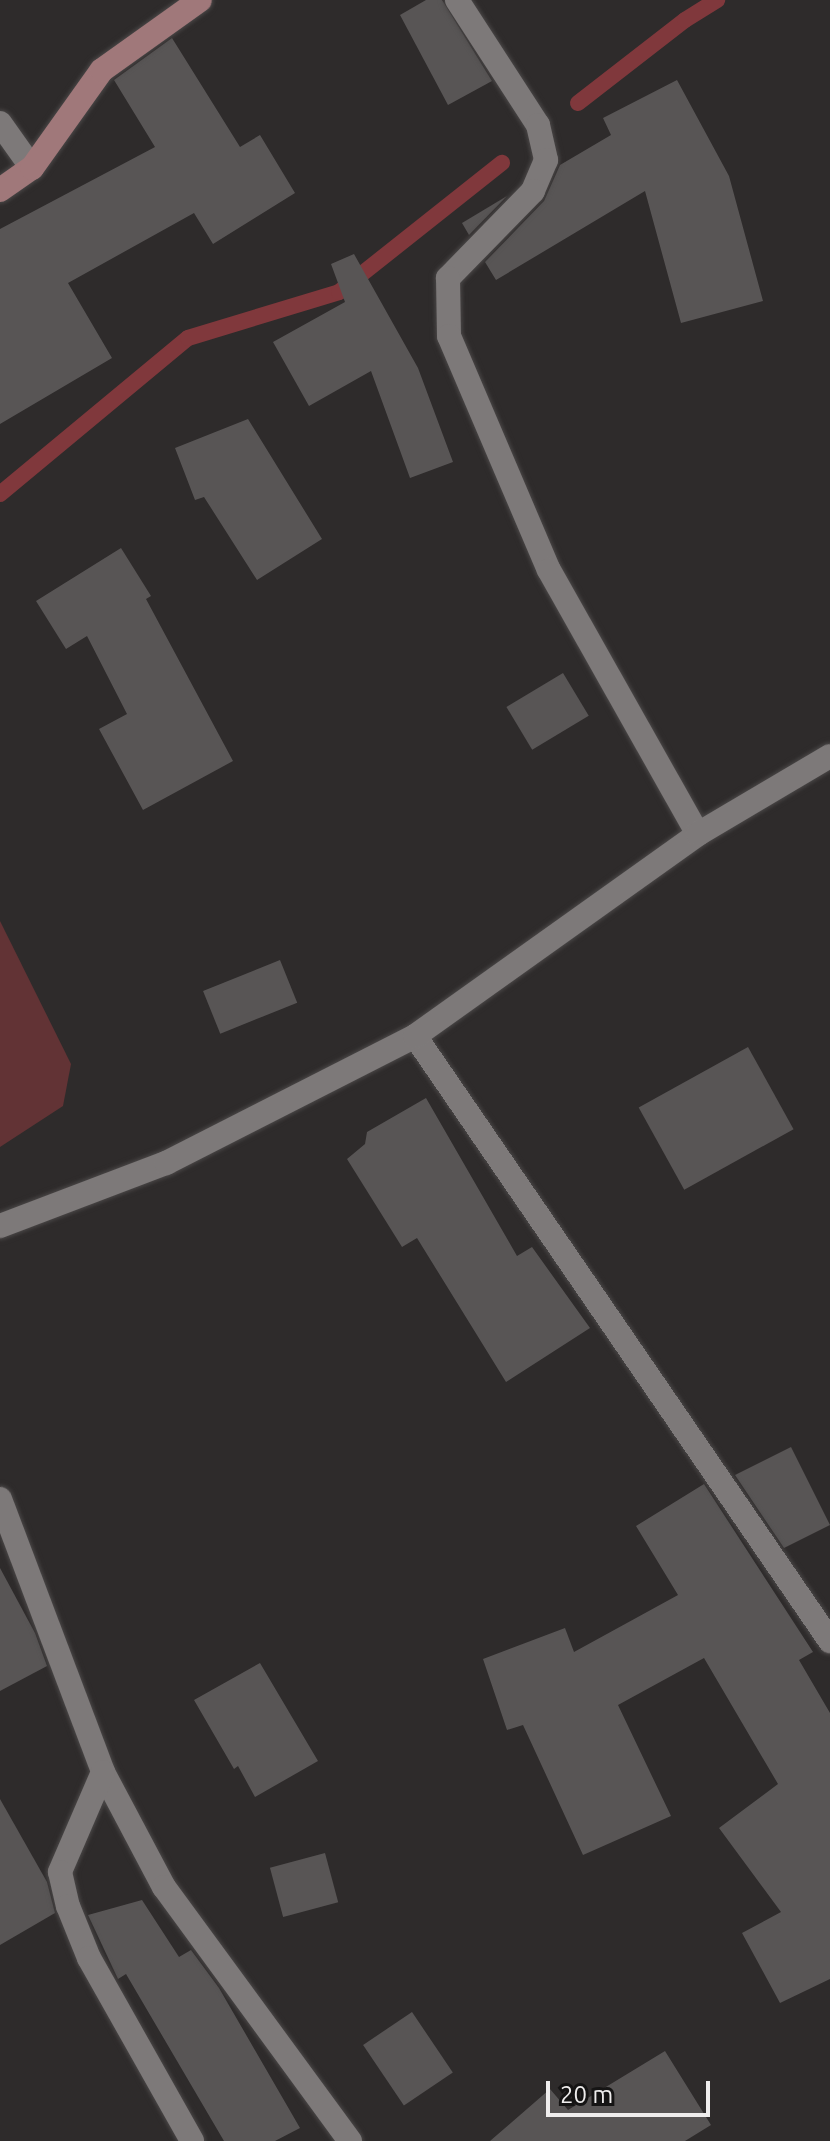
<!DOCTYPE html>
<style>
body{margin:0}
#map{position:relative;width:830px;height:2141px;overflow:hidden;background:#2e2b2b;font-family:Ubuntu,sans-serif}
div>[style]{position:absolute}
.green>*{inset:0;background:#623335}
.stream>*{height:16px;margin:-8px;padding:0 8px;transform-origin:8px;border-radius:8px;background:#80383c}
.building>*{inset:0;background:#585555;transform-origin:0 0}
.roads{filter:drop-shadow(0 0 2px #4a4747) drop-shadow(0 0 2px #4a4747)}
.minor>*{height:24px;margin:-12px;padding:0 12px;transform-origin:12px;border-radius:12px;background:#7d7979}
.secondary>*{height:24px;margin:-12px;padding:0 12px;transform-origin:12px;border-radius:12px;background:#a0787a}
span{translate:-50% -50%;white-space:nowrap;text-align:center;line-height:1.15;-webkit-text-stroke:7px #151414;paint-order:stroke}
.scale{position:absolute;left:546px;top:2081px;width:164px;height:36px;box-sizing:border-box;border:4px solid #efeded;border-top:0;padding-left:10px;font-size:24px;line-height:28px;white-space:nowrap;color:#efeded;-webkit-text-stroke:6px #151414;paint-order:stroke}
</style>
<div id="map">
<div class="green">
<i style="clip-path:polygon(0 921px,71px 1064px,63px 1106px,0 1147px)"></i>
</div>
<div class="stream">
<i style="left:578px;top:103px;width:135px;rotate:-37.8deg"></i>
<i style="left:685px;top:20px;width:38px;rotate:-32deg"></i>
<i style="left:0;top:494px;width:244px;rotate:-39.7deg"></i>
<i style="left:188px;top:338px;width:158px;rotate:-16.9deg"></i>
<i style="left:339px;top:292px;width:208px;rotate:-38.4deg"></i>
</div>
<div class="building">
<i style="clip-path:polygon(426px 0,442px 0,492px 81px,448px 105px,400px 15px)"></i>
<i style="clip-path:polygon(172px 38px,240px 147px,260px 135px,295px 193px,213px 244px,194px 213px,68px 283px,112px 358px,0 424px,0 229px,155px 147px,114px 80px)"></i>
<i style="clip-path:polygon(677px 80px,729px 176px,763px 301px,681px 323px,645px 191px,496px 280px,485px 262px,544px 201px,560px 165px,611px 135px,603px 118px)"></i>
<i style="clip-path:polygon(507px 196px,469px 235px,462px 223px)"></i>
<i style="clip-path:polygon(354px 254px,418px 368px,453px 462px,410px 478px,371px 371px,309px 406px,273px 342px,345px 302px,331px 264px)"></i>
<i style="clip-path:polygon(248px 419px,322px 539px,257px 580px,204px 497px,195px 500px,175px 448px)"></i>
<i style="clip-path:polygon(121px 548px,151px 596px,146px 599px,233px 761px,143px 810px,99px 729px,127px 714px,87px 636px,66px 649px,36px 601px)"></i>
<i style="left:563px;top:673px;width:50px;height:66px;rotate:59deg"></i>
<i style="left:280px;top:960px;width:46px;height:83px;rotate:68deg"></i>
<i style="left:748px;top:1047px;width:94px;height:125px;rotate:61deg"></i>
<i style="clip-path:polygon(426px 1098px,517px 1256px,532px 1247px,590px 1328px,506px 1382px,417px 1238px,402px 1247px,347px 1159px,365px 1144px,367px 1132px)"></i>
<i style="clip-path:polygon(791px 1447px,830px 1525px,784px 1548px,735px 1475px)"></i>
<i style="clip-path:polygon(704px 1484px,813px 1652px,799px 1660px,830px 1713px,830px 1979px,780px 2003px,742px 1933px,781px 1912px,719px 1828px,778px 1784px,704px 1658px,618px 1705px,671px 1816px,583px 1855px,523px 1725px,507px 1730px,483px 1659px,565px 1628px,574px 1652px,678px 1595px,636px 1526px)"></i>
<i style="clip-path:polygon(0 1568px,35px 1633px,47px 1666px,0 1691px)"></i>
<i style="clip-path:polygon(260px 1663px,318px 1761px,255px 1797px,238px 1766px,234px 1769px,194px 1700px)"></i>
<i style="clip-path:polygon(0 1799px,47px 1882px,55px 1913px,0 1945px)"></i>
<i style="left:325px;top:1853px;width:51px;height:57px;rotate:75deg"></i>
<i style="clip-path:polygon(142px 1900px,179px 1957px,191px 1950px,219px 1988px,300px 2128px,275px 2141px,224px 2141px,126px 1974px,118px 1979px,88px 1915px)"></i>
<i style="left:412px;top:2012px;width:73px;height:59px;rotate:56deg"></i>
<i style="clip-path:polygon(665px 2051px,711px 2125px,685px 2141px,490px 2141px,550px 2089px,568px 2110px)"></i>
</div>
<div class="roads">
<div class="minor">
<i style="left:457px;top:0;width:149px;rotate:57.1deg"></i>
<i style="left:538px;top:125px;width:36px;rotate:77deg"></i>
<i style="left:546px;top:160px;width:34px;rotate:113deg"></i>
<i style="left:533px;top:191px;width:122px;rotate:134.3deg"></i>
<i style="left:448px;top:278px;width:58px;rotate:89deg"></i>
<i style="left:449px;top:336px;width:254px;rotate:66.9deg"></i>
<i style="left:549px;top:570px;width:303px;rotate:60.6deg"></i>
<i style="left:0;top:123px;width:55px;rotate:54.6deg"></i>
<i style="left:415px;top:1036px;width:734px;rotate:55.55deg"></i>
<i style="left:0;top:1226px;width:178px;rotate:-20.8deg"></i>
<i style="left:166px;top:1163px;width:280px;rotate:-27deg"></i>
<i style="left:415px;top:1036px;width:348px;rotate:-35.5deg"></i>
<i style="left:698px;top:834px;width:153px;rotate:-30.6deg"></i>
<i style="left:0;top:1499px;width:292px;rotate:69.3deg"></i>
<i style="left:103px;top:1772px;width:130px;rotate:62.1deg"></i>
<i style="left:164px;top:1887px;width:315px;rotate:53.8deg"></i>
<i style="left:103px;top:1772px;width:109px;rotate:113.3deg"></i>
<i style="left:60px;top:1872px;width:35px;rotate:77deg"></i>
<i style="left:68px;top:1906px;width:56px;rotate:68deg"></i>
<i style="left:89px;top:1958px;width:210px;rotate:60.6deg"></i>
</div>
<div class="secondary">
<i style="left:0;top:190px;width:39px;rotate:-35deg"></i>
<i style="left:32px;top:168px;width:120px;rotate:-54.5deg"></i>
<i style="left:102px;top:70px;width:120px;rotate:-35.5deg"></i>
</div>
</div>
<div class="scale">20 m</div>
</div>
